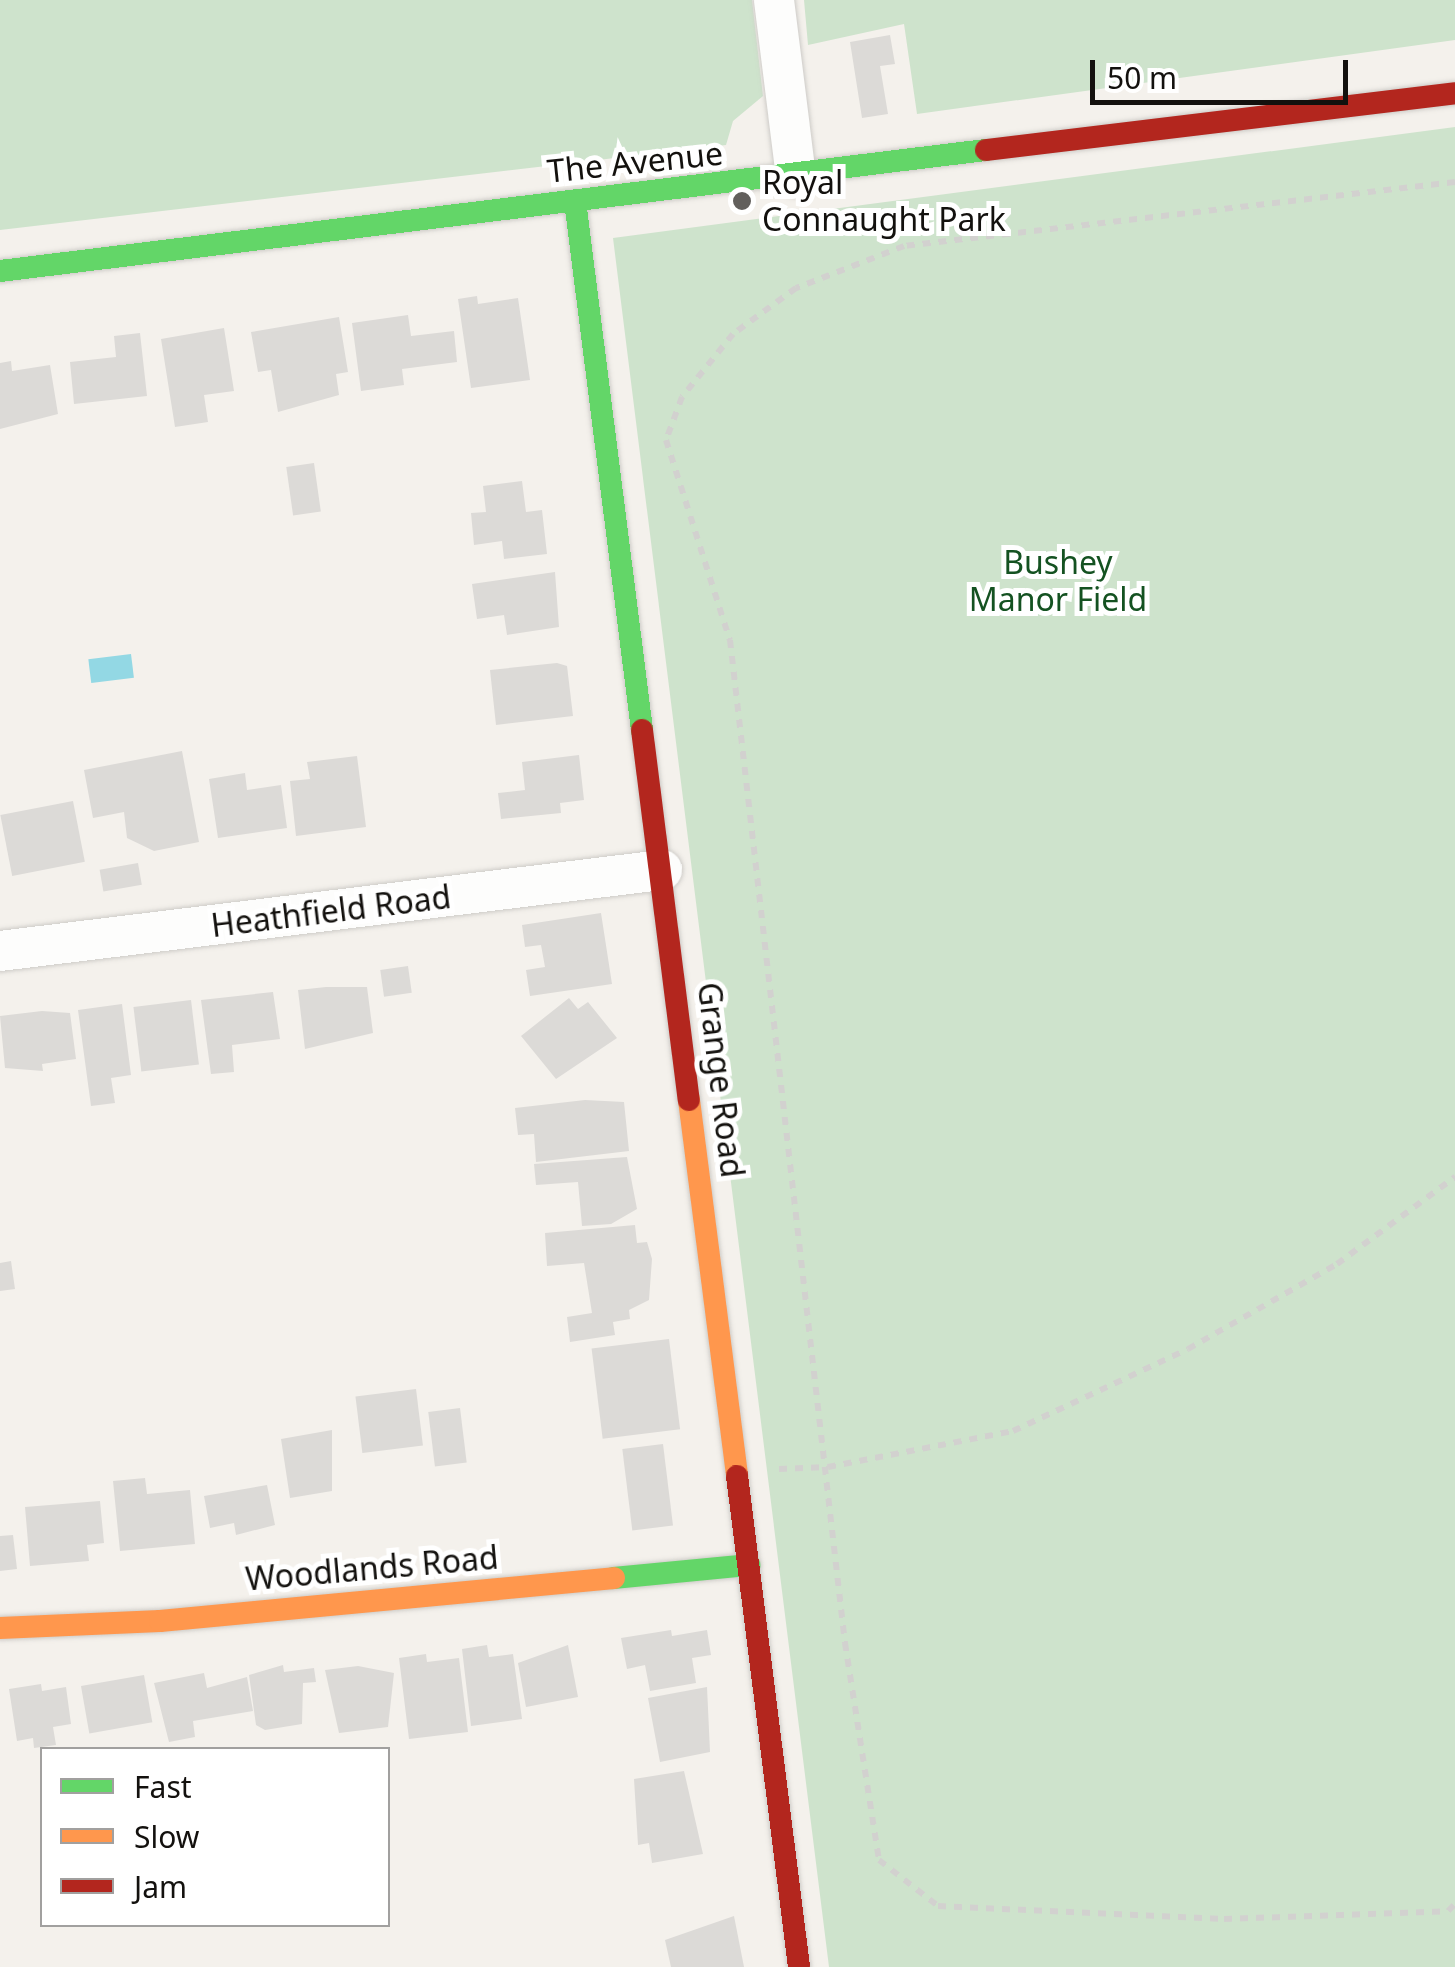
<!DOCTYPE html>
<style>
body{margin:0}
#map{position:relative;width:1455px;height:1967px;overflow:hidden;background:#f4f1ec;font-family:"Noto Sans",sans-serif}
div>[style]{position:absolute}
.green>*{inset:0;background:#cee3cc}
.water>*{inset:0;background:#93d8e4;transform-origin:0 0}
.building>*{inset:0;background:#dcdad7;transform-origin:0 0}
.path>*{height:6px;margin-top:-3px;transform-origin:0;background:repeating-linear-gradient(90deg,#d2d1cf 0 8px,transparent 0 16px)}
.roads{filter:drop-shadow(0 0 2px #ceccc8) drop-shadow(0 0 2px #ceccc8)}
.street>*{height:40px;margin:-20px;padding:0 20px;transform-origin:20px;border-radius:20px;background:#fdfdfc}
.fast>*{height:22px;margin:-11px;padding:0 11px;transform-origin:11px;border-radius:11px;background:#63d668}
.slow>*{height:22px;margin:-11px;padding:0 11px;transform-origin:11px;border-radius:11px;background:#ff974d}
.jam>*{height:22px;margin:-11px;padding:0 11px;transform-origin:11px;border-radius:11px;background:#b3261e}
.dots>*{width:28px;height:28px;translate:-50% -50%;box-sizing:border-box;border:5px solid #fff;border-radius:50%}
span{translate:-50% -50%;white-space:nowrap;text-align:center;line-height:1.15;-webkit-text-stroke:10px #fff;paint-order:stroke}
.street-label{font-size:32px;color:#13110e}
.poi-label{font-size:32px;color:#13110e}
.left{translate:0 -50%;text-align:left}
.park-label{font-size:32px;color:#145221}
.legend{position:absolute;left:40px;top:1747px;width:350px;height:180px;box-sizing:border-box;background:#fff;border:2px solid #a1a09f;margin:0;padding:12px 18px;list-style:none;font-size:30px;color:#13110e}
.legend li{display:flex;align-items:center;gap:20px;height:50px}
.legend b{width:50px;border:2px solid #a1a09f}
.scale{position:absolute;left:1090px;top:60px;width:258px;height:45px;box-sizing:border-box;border:5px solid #13110e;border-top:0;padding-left:12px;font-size:30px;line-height:35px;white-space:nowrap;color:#13110e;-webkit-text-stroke:8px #fff;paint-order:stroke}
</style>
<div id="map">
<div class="green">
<i style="clip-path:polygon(0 0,752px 0,763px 96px,733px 121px,726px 145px,0 230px)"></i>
<i style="clip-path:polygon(804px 0,1455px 0,1455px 40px,917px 114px,904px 24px,808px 45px)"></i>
<i style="clip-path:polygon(1455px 127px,1455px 1967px,829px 1967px,613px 238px)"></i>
</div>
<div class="water">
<i style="left:131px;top:654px;width:24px;height:43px;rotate:83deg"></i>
</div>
<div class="building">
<i style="clip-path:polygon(890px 35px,895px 64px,880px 66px,888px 114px,862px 118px,850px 42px)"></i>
<i style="clip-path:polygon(477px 296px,478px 304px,518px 298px,530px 380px,471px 388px,458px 299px)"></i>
<i style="clip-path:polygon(408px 315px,411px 336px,454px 331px,457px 362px,402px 369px,404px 385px,361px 391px,352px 323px)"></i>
<i style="clip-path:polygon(339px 317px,348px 372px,336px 374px,339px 395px,278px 412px,271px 370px,258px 372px,251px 332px)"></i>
<i style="clip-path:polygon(224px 328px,234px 391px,204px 395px,208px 422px,175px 427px,161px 339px)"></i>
<i style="clip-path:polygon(140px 333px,147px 396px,74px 404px,70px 362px,116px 357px,114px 336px)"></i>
<i style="clip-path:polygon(11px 361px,12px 371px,50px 365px,58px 414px,0 429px,0 363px)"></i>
<i style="left:314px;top:463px;width:49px;height:28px;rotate:82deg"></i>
<i style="clip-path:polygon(522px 481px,526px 512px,542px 510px,547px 554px,504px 559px,502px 541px,474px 545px,471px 513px,486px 512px,483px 486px)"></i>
<i style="clip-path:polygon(555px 572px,559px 627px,507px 635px,504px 615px,477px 619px,472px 584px)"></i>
<i style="clip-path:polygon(557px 663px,567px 666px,573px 716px,496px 725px,490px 670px)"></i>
<i style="clip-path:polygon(182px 751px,199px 842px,154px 851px,127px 838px,124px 812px,93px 818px,84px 770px)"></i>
<i style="clip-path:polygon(579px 755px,584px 800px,560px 803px,561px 813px,501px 819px,498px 793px,525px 790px,522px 762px)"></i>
<i style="clip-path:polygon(357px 756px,366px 827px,296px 836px,290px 781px,310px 779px,307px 762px)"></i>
<i style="clip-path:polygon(245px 773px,247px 790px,281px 785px,287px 828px,218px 838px,209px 779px)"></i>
<i style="left:73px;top:801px;width:62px;height:74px;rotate:79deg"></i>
<i style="left:138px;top:863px;width:22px;height:39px;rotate:80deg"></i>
<i style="clip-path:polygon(601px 913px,612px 984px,530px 996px,526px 970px,545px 967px,541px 945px,525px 947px,522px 925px)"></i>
<i style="left:408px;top:966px;width:27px;height:28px;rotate:82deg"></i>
<i style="clip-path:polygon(326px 987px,367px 987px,373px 1033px,305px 1049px,298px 990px)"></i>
<i style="clip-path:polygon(273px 992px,280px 1039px,232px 1045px,234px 1072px,211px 1074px,201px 1000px)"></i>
<i style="clip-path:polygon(569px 998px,578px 1009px,588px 1002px,617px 1038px,556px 1079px,521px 1036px)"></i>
<i style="left:191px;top:1000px;width:65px;height:58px;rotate:83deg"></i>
<i style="clip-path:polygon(122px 1004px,131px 1075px,111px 1078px,115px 1103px,91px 1106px,78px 1010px)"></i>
<i style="clip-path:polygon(42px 1011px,70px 1013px,76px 1059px,42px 1064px,43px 1071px,5px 1068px,0 1016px)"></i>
<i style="clip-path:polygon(585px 1100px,624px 1102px,629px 1151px,536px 1162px,534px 1134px,518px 1135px,515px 1108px)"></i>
<i style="clip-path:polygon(627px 1157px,637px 1209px,611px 1224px,582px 1226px,578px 1182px,536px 1185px,534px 1164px)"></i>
<i style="clip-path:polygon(635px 1225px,637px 1243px,647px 1242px,652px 1259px,649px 1300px,629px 1310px,630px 1319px,613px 1322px,615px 1335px,570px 1342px,567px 1317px,592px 1313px,584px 1263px,547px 1266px,545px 1233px)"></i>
<i style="clip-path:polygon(11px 1261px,15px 1289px,0 1291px,0 1263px)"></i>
<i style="left:669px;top:1339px;width:91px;height:78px;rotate:83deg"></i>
<i style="left:416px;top:1389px;width:57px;height:61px;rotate:83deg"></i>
<i style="left:460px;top:1408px;width:55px;height:32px;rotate:83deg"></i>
<i style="clip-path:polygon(332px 1430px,332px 1491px,290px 1498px,281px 1439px)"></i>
<i style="left:663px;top:1444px;width:82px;height:41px;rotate:83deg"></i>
<i style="clip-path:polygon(145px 1478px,147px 1494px,190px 1490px,195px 1544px,120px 1551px,113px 1481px)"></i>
<i style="clip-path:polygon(267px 1485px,275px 1525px,236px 1535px,234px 1523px,210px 1528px,204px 1496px)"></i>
<i style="clip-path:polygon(100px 1501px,104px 1543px,87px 1545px,89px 1561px,30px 1566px,25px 1507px)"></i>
<i style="clip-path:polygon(13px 1535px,17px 1569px,0 1571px,0 1536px)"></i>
<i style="clip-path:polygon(671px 1630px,672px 1636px,707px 1630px,711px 1655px,692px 1658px,696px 1683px,650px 1691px,645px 1665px,627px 1669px,621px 1638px)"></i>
<i style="clip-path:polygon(487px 1645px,489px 1657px,513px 1654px,522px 1719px,471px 1726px,462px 1649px)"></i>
<i style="clip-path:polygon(568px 1645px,578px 1697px,526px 1707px,518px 1663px)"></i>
<i style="clip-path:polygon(426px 1654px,427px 1662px,459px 1658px,468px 1732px,409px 1739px,399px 1658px)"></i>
<i style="clip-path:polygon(283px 1665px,284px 1672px,314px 1668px,316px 1682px,303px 1683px,302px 1724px,265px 1730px,256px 1725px,249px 1675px)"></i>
<i style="clip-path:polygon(358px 1666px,394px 1673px,388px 1727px,339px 1733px,325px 1670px)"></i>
<i style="clip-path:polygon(204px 1673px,207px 1688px,247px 1677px,253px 1711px,193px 1721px,195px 1737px,169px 1742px,154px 1683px)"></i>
<i style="left:144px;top:1675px;width:48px;height:64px;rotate:80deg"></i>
<i style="clip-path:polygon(41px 1684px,42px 1691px,66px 1687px,71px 1724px,53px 1727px,56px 1745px,34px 1748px,33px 1738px,17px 1741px,9px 1689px)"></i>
<i style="clip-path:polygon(707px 1687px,710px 1752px,660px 1762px,648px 1698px)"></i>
<i style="clip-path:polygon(684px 1771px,703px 1854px,652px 1863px,649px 1843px,638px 1845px,634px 1779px)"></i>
<i style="clip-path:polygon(734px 1916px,744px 1967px,671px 1967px,665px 1940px)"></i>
</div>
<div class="path">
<i style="left:1455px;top:182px;width:555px;rotate:173.37deg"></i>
<i style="left:904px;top:246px;width:116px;rotate:158.7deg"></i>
<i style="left:796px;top:288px;width:78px;rotate:143.9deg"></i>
<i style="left:733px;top:334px;width:81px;rotate:129deg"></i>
<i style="left:682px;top:397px;width:46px;rotate:110.4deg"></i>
<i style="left:666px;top:440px;width:210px;rotate:72.3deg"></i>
<i style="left:730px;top:640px;width:1010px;rotate:83.46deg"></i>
<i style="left:845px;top:1643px;width:220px;rotate:81.1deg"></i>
<i style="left:879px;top:1860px;width:75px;rotate:37.9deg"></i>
<i style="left:938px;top:1906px;width:286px;rotate:2.6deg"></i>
<i style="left:1224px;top:1919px;width:224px;rotate:-2deg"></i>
<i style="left:1448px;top:1911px;width:10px;rotate:-45deg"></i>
<i style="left:779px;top:1469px;width:49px;rotate:-2.3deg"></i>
<i style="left:828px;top:1467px;width:188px;rotate:-11deg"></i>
<i style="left:1013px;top:1431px;width:193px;rotate:-25.1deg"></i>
<i style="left:1188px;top:1349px;width:172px;rotate:-29.7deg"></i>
<i style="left:1337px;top:1264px;width:147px;rotate:-36.4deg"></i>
</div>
<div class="roads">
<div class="street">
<i style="left:774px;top:0;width:178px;rotate:82.9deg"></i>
<i style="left:0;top:951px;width:667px;rotate:-6.98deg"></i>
</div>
<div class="fast">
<i style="left:575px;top:201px;width:533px;rotate:82.78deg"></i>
<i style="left:0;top:271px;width:993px;rotate:-7deg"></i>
<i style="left:614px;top:1578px;width:136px;rotate:-5.5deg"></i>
</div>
<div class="slow">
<i style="left:689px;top:1100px;width:379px;rotate:82.7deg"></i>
<i style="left:0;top:1628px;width:160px;rotate:-2.5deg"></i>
<i style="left:160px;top:1621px;width:456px;rotate:-5.4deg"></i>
</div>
<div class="jam">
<i style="left:986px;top:150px;width:472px;rotate:-6.9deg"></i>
<i style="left:642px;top:730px;width:373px;rotate:82.8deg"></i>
<i style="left:737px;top:1476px;width:495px;rotate:82.8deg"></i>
</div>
</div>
<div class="dots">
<i style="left:742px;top:201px;background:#625f5c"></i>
</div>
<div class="street-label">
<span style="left:635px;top:162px;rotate:-6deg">The Avenue</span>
<span style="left:331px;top:911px;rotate:-7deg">Heathfield Road</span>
<span style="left:721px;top:1080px;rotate:83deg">Grange Road</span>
<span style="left:372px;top:1568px;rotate:-5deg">Woodlands Road</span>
</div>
<div class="poi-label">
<span class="left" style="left:762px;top:201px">Royal<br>Connaught Park</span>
</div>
<div class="park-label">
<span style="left:1058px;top:581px">Bushey<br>Manor Field</span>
</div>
<ul class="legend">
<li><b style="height:12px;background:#63d668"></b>Fast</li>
<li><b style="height:12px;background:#ff974d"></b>Slow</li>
<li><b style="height:12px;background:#b3261e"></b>Jam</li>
</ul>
<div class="scale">50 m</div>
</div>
